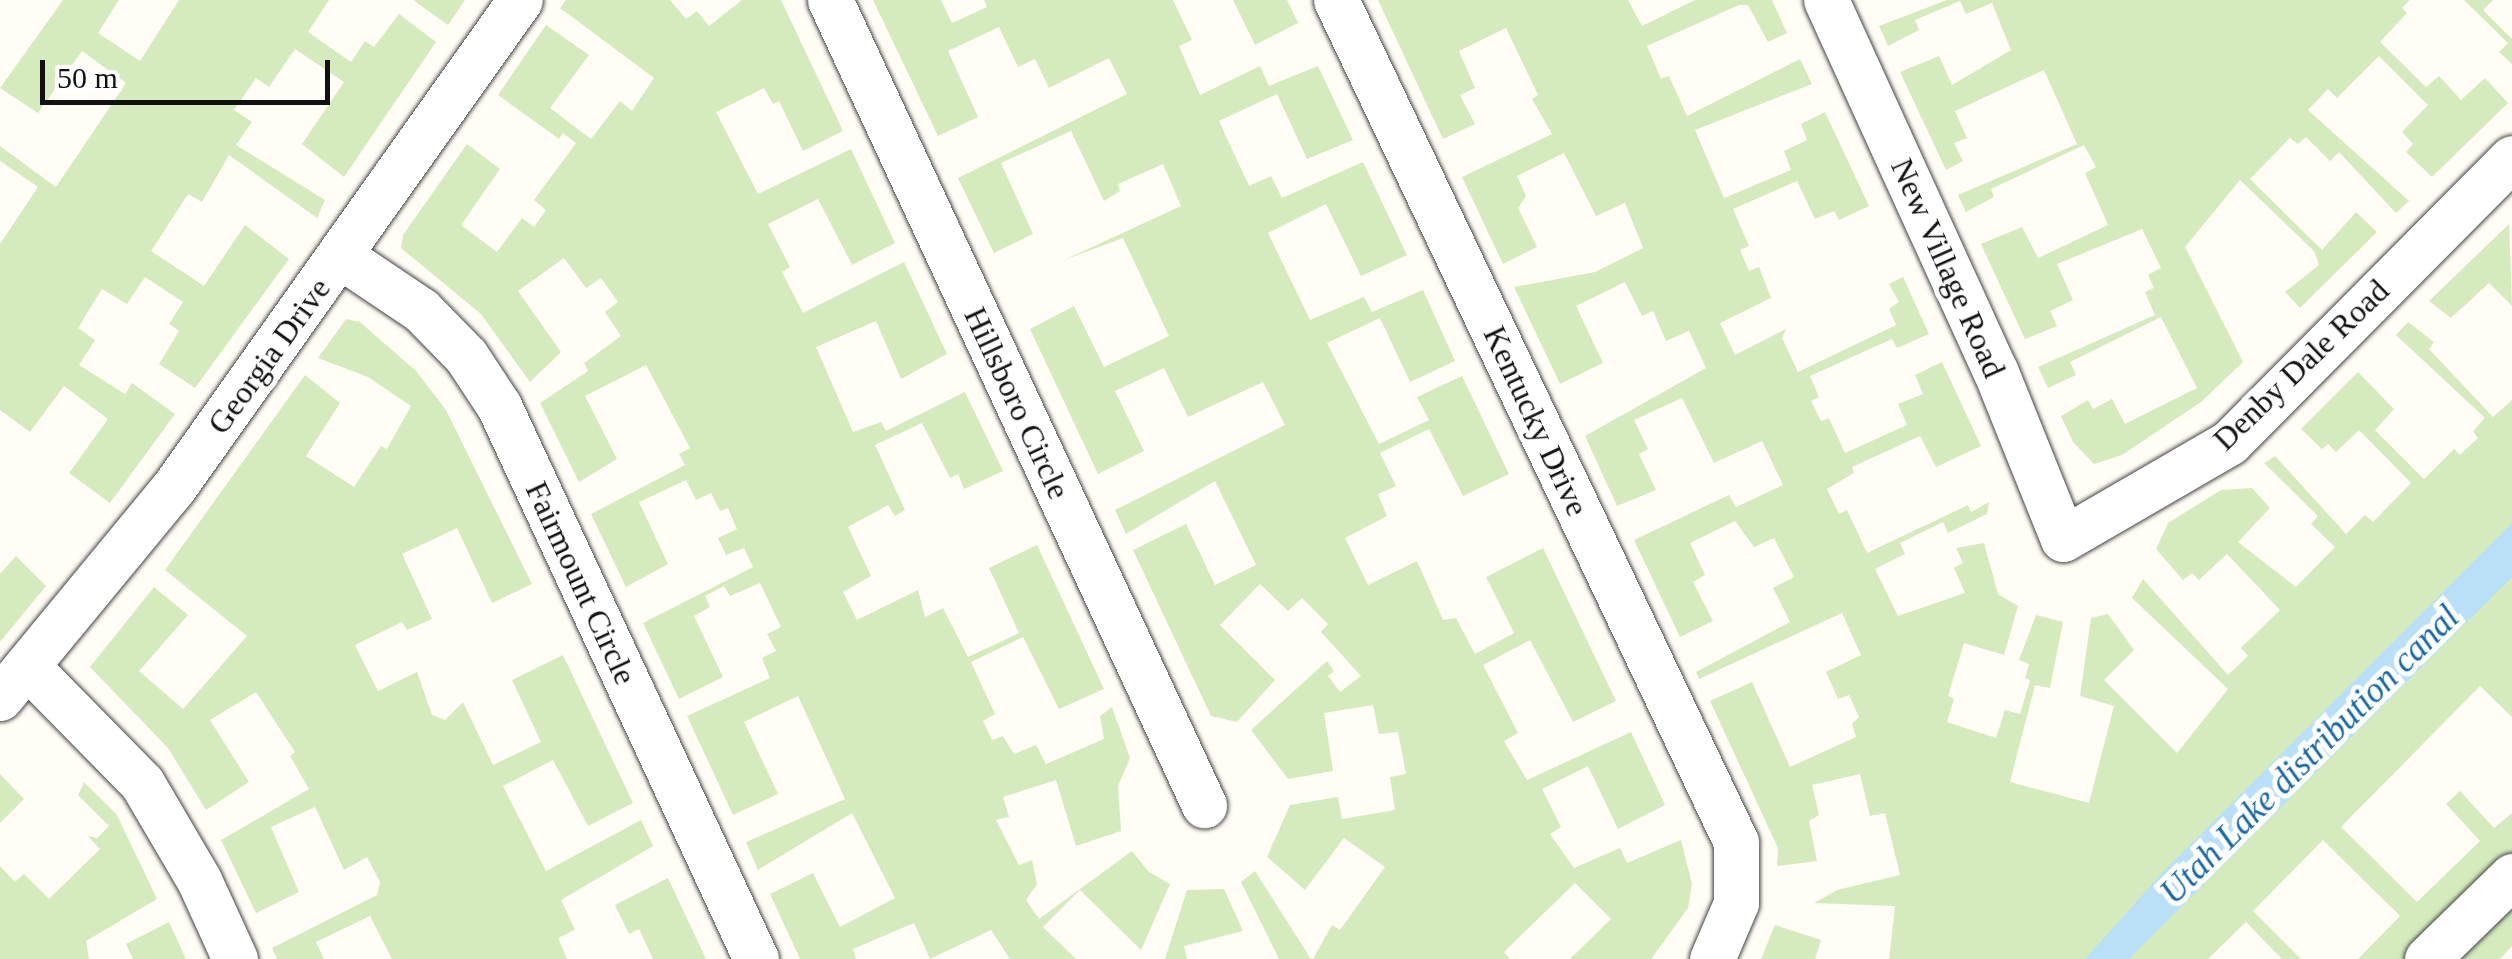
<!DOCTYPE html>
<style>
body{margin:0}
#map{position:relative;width:2512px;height:959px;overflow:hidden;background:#fffdf5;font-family:"Times New Roman",serif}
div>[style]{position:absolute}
.green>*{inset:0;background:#d5ebbd}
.water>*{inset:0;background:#b9e0f7}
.roads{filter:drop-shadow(0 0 2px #444) drop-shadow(0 0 2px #444)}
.minor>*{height:45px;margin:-22.5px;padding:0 22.5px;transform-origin:22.5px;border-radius:22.5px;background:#fff}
span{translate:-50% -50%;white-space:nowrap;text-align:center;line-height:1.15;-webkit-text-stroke:10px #fff;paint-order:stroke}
.street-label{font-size:32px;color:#111}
.water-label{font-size:35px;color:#1768a6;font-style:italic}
.scale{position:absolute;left:40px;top:60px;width:290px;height:45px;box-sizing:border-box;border:5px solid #111;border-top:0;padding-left:12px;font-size:30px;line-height:35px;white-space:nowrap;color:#111;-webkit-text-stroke:8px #fff;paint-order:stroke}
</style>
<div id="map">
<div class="green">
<i style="clip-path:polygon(63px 0,119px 0,98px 33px,140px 61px,179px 0,329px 0,308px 32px,351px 62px,365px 41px,374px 47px,399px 14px,436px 42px,344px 177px,302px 144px,344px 82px,295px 49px,269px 87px,256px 78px,234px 110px,252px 122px,236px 145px,325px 200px,317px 218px,229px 155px,202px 202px,188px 194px,151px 251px,204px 286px,245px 225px,289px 259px,195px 388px,159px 364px,179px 331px,169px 324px,183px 302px,145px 277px,127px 304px,102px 289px,78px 328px,95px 340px,79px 365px,125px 394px,132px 383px,175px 414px,110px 503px,69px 473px,108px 419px,64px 386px,30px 432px,0 410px,0 244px,38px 187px,0 161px,0 146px,56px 187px,126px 83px,82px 51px,38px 113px,0 88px)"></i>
<i style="clip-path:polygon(413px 0,465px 0,448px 25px)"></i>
<i style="clip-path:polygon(566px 0,670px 0,686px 19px,697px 11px,709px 26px,742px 0,781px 0,843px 131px,803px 151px,779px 101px,773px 104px,764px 88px,716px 112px,758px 194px,851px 149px,895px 243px,852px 265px,818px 199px,768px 224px,790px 267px,782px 272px,803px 313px,904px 262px,947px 354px,901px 379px,876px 321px,816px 347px,853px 432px,881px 422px,886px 431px,965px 392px,1003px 471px,964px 489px,958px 474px,950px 478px,922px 423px,875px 445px,905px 510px,895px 516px,888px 505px,848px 527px,871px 576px,843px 592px,857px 620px,918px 590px,925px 617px,943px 608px,968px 657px,1019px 633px,989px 568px,1037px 545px,1104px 689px,1059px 709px,1023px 637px,971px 662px,995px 714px,983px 721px,992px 740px,1003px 736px,1014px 754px,1036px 745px,1046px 764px,1104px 739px,1100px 716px,1112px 707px,1130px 758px,1118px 786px,1121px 831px,1076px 846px,1056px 780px,1003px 797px,1009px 817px,996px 820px,1019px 865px,1032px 860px,1037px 884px,1026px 900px,1039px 919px,1132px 851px,1149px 872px,1170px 884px,1141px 950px,1080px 890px,1043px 927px,1076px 959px,1010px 959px,991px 930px,930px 959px,914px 923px,853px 949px,856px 959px,800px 959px,770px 894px,813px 873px,840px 927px,895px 898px,852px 813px,758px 870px,746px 842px,845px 799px,798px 696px,744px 722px,778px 794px,733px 815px,687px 716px,770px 678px,762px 658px,776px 651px,767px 634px,781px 627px,760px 583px,730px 596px,724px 586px,705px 596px,710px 607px,694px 616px,723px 677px,679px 699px,643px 623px,753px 567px,744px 548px,726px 555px,718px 538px,737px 529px,728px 508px,720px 511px,711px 493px,696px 500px,686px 480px,639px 502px,668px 564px,626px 587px,591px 514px,685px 465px,679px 454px,690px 448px,646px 365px,585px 396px,617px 459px,579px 482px,540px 403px,588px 371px,584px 363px,621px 336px,605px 312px,618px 302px,601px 278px,586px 288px,564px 258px,518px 291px,561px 352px,530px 382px,481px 314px,401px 248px,403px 235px,467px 144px,500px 169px,461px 225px,497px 252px,522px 218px,534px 227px,546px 210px,534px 200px,576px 143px,563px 133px,559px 139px,498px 95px,546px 25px,589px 55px,550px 108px,591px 139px,620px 101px,632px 111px,654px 78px,560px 8px)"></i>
<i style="clip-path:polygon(873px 0,941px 0,952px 23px,987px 7px,984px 0,1173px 0,1192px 40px,1179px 46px,1200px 95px,1260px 66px,1269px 86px,1318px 66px,1353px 140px,1307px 159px,1277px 94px,1219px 121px,1249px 186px,1271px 176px,1282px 198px,1363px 162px,1407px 255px,1361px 276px,1326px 204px,1268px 233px,1310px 320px,1364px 297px,1372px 312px,1423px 290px,1455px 361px,1410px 382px,1380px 318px,1327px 343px,1379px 444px,1429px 420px,1417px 397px,1462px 376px,1509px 474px,1463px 496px,1429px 429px,1380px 453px,1396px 486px,1378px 494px,1387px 516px,1345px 538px,1368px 585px,1417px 561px,1443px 620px,1456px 618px,1475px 654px,1514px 633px,1486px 577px,1543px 548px,1616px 701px,1573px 722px,1530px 640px,1483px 665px,1518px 733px,1504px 741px,1527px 780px,1631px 732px,1665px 805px,1618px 829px,1588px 766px,1542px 789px,1561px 827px,1550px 834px,1574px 868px,1620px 848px,1627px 863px,1681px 840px,1692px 884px,1688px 908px,1651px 959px,1570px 959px,1611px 919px,1575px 883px,1504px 952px,1510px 959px,1313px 959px,1332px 925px,1340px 930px,1385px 867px,1344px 838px,1305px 890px,1267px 857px,1290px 805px,1338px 797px,1342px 819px,1395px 810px,1390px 777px,1406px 774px,1398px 732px,1379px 734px,1373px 705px,1324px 713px,1333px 771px,1288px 779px,1251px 730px,1327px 661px,1334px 671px,1328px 676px,1340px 692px,1361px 676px,1321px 632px,1328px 624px,1302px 598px,1288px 611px,1260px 584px,1220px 625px,1275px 680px,1237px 722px,1211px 716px,1133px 550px,1186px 524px,1215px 585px,1256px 565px,1215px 481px,1126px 534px,1115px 510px,1285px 425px,1263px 382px,1188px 417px,1164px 368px,1115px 391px,1144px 451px,1098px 474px,1030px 329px,1074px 306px,1104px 367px,1169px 336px,1123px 238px,1064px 260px,1181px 206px,1163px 164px,1118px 184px,1120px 191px,1104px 201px,1071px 131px,1001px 163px,1033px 234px,994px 253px,958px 178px,1127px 94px,1109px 58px,1049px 88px,1035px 59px,1018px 67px,999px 27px,948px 51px,978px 117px,938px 136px)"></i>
<i style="clip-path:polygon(1233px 0,1287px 0,1298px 23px,1255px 45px)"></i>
<i style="clip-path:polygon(1378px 0,1628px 0,1642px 26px,1695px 0,1772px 0,1787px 33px,1768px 42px,1748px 5px,1739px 5px,1647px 46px,1661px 79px,1669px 76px,1687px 116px,1800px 59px,1812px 84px,1695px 130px,1724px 198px,1791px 170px,1784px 151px,1807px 140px,1801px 124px,1825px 112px,1869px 206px,1839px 220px,1834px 211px,1815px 219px,1797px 181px,1733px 209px,1749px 246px,1740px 250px,1749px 271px,1759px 267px,1771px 298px,1720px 323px,1735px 355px,1786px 329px,1782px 338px,1798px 372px,1896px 325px,1889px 309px,1899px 302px,1889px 284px,1903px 277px,1929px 334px,1897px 348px,1892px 339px,1810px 376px,1819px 397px,1811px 401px,1821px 421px,1829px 418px,1845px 453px,1907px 425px,1898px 404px,1923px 394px,1915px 375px,1942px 362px,1981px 446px,1936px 467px,1920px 436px,1852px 467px,1854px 473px,1827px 489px,1839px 514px,1847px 510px,1867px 553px,1968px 505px,1971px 512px,1989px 502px,1987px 514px,1948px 533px,1943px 522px,1900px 543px,1905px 554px,1875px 569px,1898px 616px,1965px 593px,1954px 568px,1963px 563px,1956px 548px,1984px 543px,1998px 594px,2018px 606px,2004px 655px,1964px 643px,1948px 696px,1954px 699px,1947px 722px,1996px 738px,2005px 710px,2020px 714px,2030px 680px,2025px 678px,2029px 664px,2019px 660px,2036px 615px,2063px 622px,2050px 688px,2035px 685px,2010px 782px,2089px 803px,2114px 706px,2080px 696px,2091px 618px,2108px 614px,2134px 650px,2104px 680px,2177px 753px,2228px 689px,2132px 598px,2143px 579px,2228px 675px,2248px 656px,2241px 648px,2280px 610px,2227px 554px,2199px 580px,2192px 573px,2183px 580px,2156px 549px,2168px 523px,2221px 490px,2252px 488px,2270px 508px,2238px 542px,2296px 587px,2335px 547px,2311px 524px,2318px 516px,2264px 463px,2275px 456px,2346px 534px,2365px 515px,2373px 522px,2411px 483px,2359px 430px,2336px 452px,2328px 444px,2322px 449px,2301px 429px,2358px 372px,2394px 409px,2375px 430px,2424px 479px,2454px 449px,2460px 455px,2478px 438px,2473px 431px,2485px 418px,2396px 335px,2408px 322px,2434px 342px,2429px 349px,2493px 417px,2512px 400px,2512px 717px,2480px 686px,2341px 827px,2417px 902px,2480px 841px,2446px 804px,2460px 791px,2494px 828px,2512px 813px,2512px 946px,2500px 959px,2358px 959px,2400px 916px,2323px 840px,2253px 911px,2301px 959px,2282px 959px,2246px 922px,2208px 959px,1889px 959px,1895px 906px,1814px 903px,1837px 890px,1900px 875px,1885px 813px,1870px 816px,1860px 774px,1812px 785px,1819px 815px,1809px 821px,1817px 861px,1777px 866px,1778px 848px,1710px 701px,1752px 682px,1790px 767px,1856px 737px,1852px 724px,1859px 717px,1849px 695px,1838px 699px,1826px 672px,1861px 655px,1842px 613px,1699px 679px,1696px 672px,1790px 622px,1773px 588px,1794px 577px,1774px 538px,1754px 547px,1735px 521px,1690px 543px,1705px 575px,1693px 582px,1713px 621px,1680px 637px,1634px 540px,1729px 495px,1736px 507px,1783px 485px,1762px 441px,1714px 463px,1682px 398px,1634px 420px,1648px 449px,1639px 454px,1656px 490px,1617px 506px,1585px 436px,1706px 368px,1689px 331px,1666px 341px,1653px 311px,1642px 316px,1625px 282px,1576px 306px,1603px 363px,1560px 384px,1514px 287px,1595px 272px,1643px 248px,1625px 203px,1596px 216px,1564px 153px,1517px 176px,1526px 196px,1518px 208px,1537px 247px,1503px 264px,1462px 177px,1552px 134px,1532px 99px,1538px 95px,1506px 28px,1459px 51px,1475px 88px,1460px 95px,1475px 124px,1443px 139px)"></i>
<i style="clip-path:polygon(1947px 0,2410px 0,2402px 8px,2407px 13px,2380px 42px,2426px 87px,2439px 76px,2461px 100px,2485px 78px,2508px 103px,2432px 177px,2406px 152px,2413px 144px,2402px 132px,2428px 105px,2379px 56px,2337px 98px,2328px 89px,2308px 110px,2409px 201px,2396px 213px,2339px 152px,2330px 161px,2306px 137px,2298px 144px,2290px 138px,2250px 179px,2322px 250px,2356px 212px,2377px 232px,2300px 308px,2285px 292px,2319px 265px,2314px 251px,2240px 180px,2185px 247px,2243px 362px,2201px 402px,2122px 455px,2094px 464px,2073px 442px,2061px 416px,2088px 400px,2093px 409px,2112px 399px,2125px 424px,2197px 388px,2161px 317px,2070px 362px,2076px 375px,2048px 388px,2038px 367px,2155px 315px,2145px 292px,2154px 288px,2148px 275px,2161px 268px,2142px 229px,2057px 264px,2073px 300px,2050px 311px,2057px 326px,2025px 339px,1981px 244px,2022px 227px,2038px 258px,2108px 225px,2085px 173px,2096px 167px,2084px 145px,1991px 189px,1994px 197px,1966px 212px,1958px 195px,2077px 144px,2044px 70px,1955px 111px,1967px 138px,1954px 143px,1963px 161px,1946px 170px,1900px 72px,1939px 56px,1952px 85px,2011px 50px,1992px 3px,1966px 14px,1960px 1px,1915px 20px,1919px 30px,1888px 46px,1879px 26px)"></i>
<i style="clip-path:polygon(2464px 0,2493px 0,2483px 10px,2512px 39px,2512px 64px,2499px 52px,2508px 43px)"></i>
<i style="clip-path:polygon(2509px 224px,2512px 306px,2489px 283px,2451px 318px,2429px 301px)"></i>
<i style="clip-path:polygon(346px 319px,360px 322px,416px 371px,446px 410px,532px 584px,492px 603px,457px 528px,402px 554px,432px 619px,407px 630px,402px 622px,355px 645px,378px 691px,417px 672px,432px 715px,445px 720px,463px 702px,493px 765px,541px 742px,512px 680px,563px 655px,633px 803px,588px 826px,553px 760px,503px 786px,546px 871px,641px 820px,653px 846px,561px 900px,575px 930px,558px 938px,567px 959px,392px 959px,370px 916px,316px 942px,324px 959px,277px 959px,272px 948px,377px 895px,380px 882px,367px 857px,344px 870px,315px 807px,271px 827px,299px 892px,256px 913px,221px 840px,309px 789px,290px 756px,295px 752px,256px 692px,210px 720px,249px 782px,206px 810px,168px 748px,90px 667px,154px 587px,188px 615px,139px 671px,183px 709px,247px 636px,165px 570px,305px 375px,340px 403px,306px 456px,354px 487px,381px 446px,387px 449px,411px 406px,368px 377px,318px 358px)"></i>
<i style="clip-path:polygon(16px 556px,46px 586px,0 642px,0 574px)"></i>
<i style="clip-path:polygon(0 774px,24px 799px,0 823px)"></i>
<i style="clip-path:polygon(84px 782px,117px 815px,157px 899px,86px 941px,89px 959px,0 959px,0 866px,15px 882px,24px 874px,49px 899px,100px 849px,88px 836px,97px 838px,109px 826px,78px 795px)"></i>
<i style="clip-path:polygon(1255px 871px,1311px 959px,1279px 959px,1241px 882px)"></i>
<i style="clip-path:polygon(668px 878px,706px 959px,653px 959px,639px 929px,629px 934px,615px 905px)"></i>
<i style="clip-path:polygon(1224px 889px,1243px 931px,1184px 946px,1187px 959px,1165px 959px,1187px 890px)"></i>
<i style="clip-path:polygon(169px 922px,186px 959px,133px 959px,126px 944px)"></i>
<i style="clip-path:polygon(1775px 925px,1821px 940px,1815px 959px,1761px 959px)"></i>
</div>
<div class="water">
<i style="clip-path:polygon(2512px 523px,2512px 577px,2129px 959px,2085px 959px,2163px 872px)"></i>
</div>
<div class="roads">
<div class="minor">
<i style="left:830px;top:0;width:888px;rotate:65.08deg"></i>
<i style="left:1336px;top:0;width:932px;rotate:64.59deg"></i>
<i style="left:1736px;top:842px;width:61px;rotate:90deg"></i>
<i style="left:1736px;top:903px;width:61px;rotate:113.2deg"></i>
<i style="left:1826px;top:0;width:407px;rotate:65.5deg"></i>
<i style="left:1995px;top:370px;width:182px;rotate:68.1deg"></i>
<i style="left:2063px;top:539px;width:193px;rotate:-30.1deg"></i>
<i style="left:2230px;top:442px;width:400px;rotate:-45.2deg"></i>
<i style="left:342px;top:257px;width:95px;rotate:33.9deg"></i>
<i style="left:421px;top:310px;width:64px;rotate:45.6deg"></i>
<i style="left:466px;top:356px;width:60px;rotate:56.6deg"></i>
<i style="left:499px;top:406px;width:610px;rotate:65.07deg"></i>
<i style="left:28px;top:667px;width:163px;rotate:45.5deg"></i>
<i style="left:142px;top:783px;width:113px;rotate:59.6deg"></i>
<i style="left:199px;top:880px;width:87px;rotate:65.5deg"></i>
<i style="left:0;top:698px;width:273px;rotate:-50.5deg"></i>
<i style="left:174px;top:487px;width:597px;rotate:-54.61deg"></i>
<i style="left:2427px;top:959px;width:119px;rotate:-44.3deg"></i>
</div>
</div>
<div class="street-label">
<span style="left:1948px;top:268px;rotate:66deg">New Village Road</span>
<span style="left:269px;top:356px;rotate:-54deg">Georgia Drive</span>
<span style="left:2301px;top:365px;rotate:-44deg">Denby Dale Road</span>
<span style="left:1017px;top:403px;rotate:65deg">Hillsboro Circle</span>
<span style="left:1536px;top:421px;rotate:65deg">Kentucky Drive</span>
<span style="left:581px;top:583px;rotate:65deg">Fairmount Circle</span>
</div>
<div class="water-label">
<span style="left:2310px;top:755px;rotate:-45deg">Utah Lake distribution canal</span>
</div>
<div class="scale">50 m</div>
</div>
